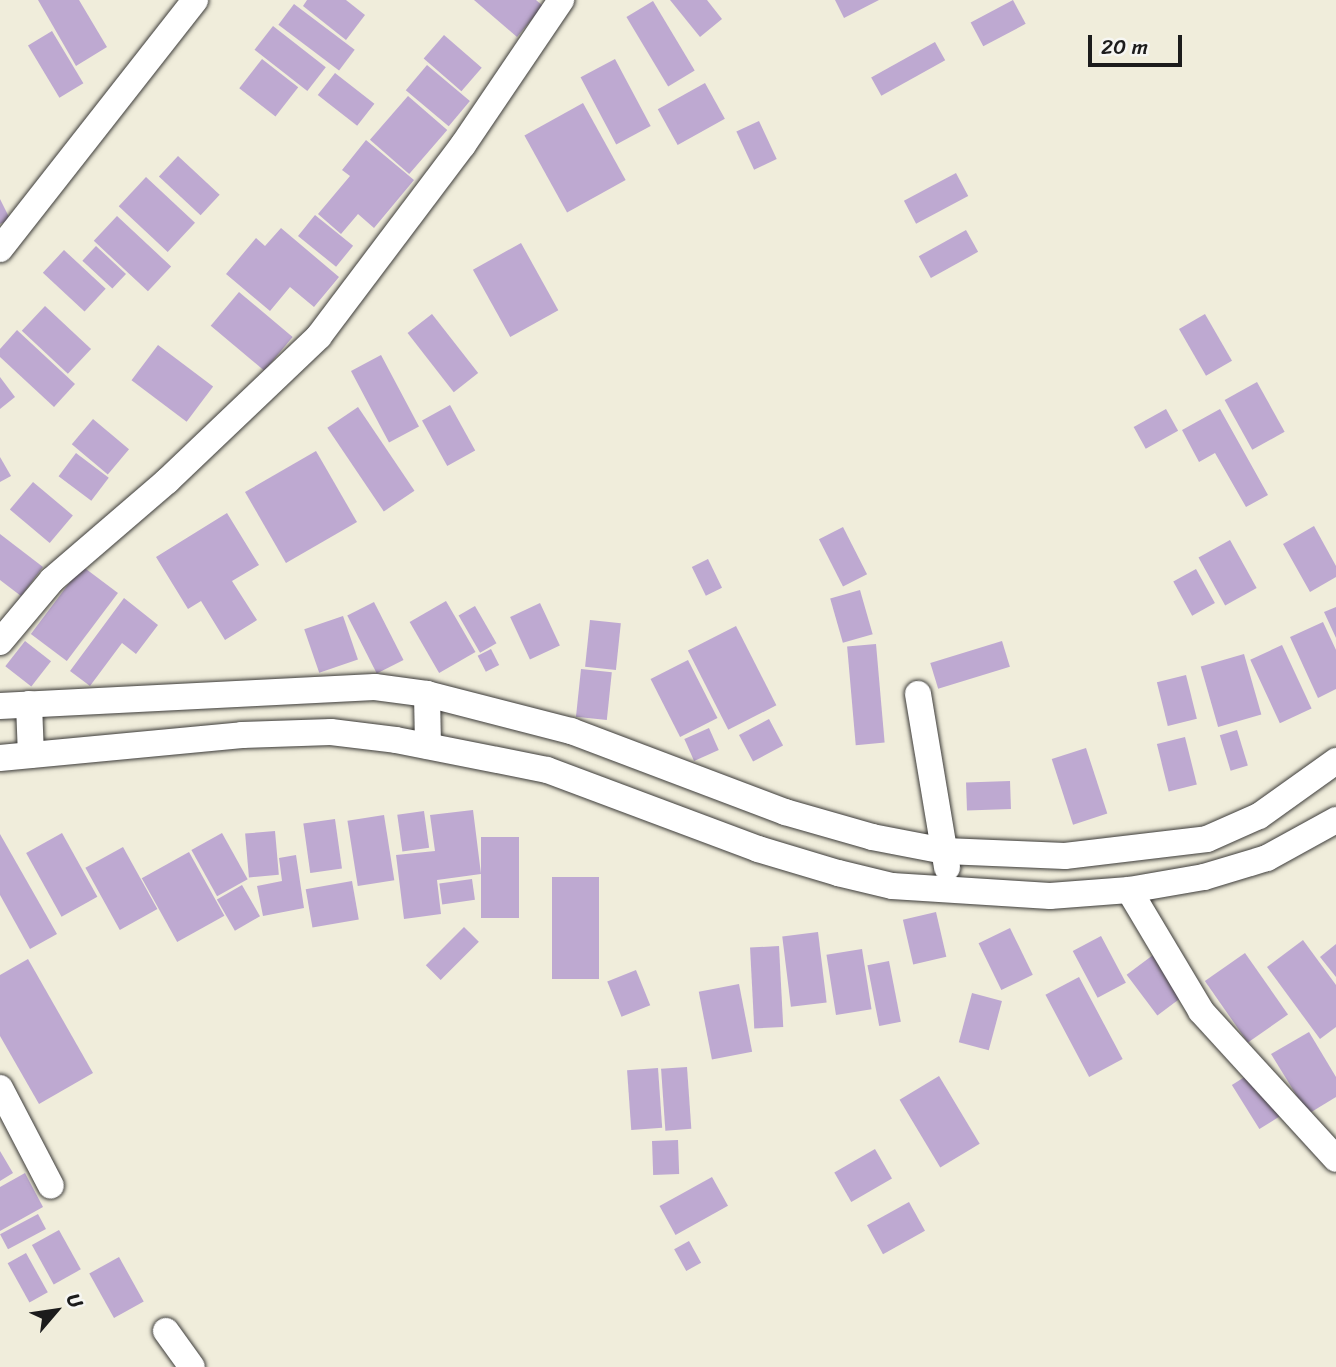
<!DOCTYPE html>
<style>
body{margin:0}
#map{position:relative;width:1336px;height:1367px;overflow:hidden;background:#f0eddb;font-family:Sriracha,sans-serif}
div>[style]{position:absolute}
.building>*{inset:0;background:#bea9d1;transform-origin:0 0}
.roads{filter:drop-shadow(0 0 2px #3c3b39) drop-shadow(0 0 2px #3c3b39)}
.street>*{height:26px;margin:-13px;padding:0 13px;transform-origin:13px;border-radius:13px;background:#fff}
span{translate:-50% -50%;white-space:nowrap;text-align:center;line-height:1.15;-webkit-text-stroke:5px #f6f6f2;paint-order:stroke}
.north{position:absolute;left:21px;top:1276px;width:70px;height:70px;-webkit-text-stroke:5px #f6f6f2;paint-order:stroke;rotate:61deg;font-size:19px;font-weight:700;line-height:28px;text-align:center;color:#1c1c1c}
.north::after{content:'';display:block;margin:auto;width:24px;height:32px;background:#1c1c1c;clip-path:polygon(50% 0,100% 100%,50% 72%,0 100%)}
.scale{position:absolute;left:1088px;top:35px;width:94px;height:32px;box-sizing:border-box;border:4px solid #1c1c1c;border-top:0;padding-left:9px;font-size:21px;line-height:24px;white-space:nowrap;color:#1c1c1c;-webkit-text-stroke:5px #f6f6f2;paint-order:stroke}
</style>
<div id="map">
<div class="building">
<i style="clip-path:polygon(38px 0,79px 0,107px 47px,76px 66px)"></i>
<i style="clip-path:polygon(307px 0,346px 0,365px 15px,346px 40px,303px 6px)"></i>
<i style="clip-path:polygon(474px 0,536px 0,543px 6px,517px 37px)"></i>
<i style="clip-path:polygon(670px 0,707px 0,722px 19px,700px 37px)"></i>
<i style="clip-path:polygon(835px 0,879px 0,844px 18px)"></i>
<i style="left:1013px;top:0;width:27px;height:48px;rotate:62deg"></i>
<i style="left:653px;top:1px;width:81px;height:31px;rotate:59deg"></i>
<i style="left:294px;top:4px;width:76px;height:26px;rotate:37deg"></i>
<i style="left:273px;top:26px;width:67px;height:30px;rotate:38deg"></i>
<i style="left:52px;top:31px;width:61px;height:28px;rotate:59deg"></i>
<i style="left:444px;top:35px;width:50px;height:31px;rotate:41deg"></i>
<i style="left:935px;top:42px;width:21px;height:73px;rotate:61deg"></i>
<i style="left:262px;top:59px;width:46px;height:37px;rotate:38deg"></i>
<i style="left:615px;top:59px;width:76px;height:39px;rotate:62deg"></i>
<i style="left:427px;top:65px;width:56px;height:33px;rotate:40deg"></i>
<i style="left:335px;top:73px;width:50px;height:28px;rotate:38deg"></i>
<i style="left:705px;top:83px;width:41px;height:54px;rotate:61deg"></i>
<i style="left:408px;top:96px;width:52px;height:58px;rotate:41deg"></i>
<i style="left:583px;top:103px;width:88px;height:67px;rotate:61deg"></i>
<i style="left:759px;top:121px;width:42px;height:25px;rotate:65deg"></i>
<i style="clip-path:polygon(366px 140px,414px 180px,374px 228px,358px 214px,341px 234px,318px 214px,350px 176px,342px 170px)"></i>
<i style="left:178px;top:156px;width:57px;height:28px;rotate:43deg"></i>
<i style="left:956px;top:173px;width:26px;height:59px;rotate:62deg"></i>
<i style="left:146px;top:177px;width:67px;height:40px;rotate:43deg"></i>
<i style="clip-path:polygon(0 199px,10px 219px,0 224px)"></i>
<i style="left:315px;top:215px;width:49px;height:27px;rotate:39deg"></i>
<i style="left:117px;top:216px;width:74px;height:34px;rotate:43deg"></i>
<i style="clip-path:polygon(281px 228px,339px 277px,314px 307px,290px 287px,270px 311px,226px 274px,256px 238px,265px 246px)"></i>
<i style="left:966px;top:230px;width:25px;height:54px;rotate:61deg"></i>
<i style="left:521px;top:243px;width:77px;height:55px;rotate:61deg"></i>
<i style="left:96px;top:246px;width:41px;height:20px;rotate:43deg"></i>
<i style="left:64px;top:250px;width:57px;height:31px;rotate:43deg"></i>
<i style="left:239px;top:292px;width:70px;height:44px;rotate:40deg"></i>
<i style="left:45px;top:306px;width:63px;height:34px;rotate:43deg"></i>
<i style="left:432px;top:314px;width:75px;height:31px;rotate:52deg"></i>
<i style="left:1205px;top:314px;width:54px;height:30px;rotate:60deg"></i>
<i style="clip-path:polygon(17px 330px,75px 384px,54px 407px,0 357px,0 349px)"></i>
<i style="left:158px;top:345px;width:69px;height:44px;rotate:37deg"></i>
<i style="left:381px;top:355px;width:81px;height:34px;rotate:62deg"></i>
<i style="clip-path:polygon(0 377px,15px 397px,0 409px)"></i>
<i style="left:1257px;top:382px;width:57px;height:37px;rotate:61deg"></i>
<i style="left:450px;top:405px;width:52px;height:32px;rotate:61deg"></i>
<i style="left:358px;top:407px;width:101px;height:37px;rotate:56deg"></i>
<i style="left:1166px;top:409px;width:25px;height:37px;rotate:61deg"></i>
<i style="clip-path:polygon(1220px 409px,1268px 495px,1246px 507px,1215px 453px,1199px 462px,1182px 430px)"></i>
<i style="left:93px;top:419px;width:47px;height:33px;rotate:40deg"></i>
<i style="left:316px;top:451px;width:82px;height:82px;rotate:60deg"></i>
<i style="left:76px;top:453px;width:41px;height:29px;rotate:37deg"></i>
<i style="clip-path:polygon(0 457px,11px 476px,0 482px)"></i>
<i style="left:33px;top:482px;width:52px;height:36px;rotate:40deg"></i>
<i style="clip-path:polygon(227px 513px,259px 565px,232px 581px,257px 620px,225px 640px,201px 601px,188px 609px,156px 557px)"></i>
<i style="clip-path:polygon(1314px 526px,1336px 566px,1336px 577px,1310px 592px,1283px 544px)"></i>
<i style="left:843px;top:527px;width:53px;height:27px;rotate:63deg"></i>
<i style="clip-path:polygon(0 534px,43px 567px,21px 596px,0 580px)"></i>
<i style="left:1230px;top:540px;width:55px;height:36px;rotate:61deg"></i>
<i style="left:708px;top:559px;width:32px;height:18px;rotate:64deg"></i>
<i style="left:82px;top:566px;width:45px;height:85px;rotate:37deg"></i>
<i style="left:1196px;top:569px;width:39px;height:26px;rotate:61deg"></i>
<i style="left:860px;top:590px;width:46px;height:31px;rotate:74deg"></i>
<i style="clip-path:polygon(124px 598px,158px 625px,136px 654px,122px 643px,90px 686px,70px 671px)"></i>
<i style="left:446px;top:601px;width:59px;height:42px;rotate:60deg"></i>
<i style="left:374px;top:602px;width:65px;height:30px;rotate:63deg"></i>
<i style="left:540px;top:603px;width:47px;height:33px;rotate:65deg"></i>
<i style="left:475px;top:606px;width:43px;height:19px;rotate:60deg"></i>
<i style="clip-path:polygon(1336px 607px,1336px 638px,1324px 612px)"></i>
<i style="left:343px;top:616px;width:46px;height:41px;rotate:71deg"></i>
<i style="left:590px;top:620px;width:31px;height:47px;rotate:6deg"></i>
<i style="clip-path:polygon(1323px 622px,1336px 650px,1336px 689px,1318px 698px,1290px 637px)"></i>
<i style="left:736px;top:626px;width:89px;height:54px;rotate:63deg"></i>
<i style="left:25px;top:641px;width:33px;height:32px;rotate:38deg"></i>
<i style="left:1002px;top:641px;width:27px;height:75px;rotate:73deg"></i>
<i style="left:876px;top:644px;width:99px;height:29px;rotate:85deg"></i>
<i style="left:1282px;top:645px;width:70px;height:35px;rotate:65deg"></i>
<i style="left:491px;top:649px;width:18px;height:15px;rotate:63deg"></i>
<i style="left:1244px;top:654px;width:63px;height:45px;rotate:74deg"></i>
<i style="left:688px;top:660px;width:65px;height:42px;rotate:63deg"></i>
<i style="left:581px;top:669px;width:31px;height:48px;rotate:6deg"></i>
<i style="left:1186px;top:675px;width:45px;height:30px;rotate:76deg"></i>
<i style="left:769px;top:719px;width:30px;height:34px;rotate:62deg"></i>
<i style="left:709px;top:728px;width:24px;height:27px;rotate:66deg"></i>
<i style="left:1237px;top:730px;width:37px;height:18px;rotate:73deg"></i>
<i style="left:1185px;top:737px;width:49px;height:29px;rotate:76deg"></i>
<i style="left:1086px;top:748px;width:69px;height:36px;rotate:72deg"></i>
<i style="left:1010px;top:781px;width:28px;height:44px;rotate:88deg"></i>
<i style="clip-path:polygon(473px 810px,481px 874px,437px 880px,441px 914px,404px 919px,396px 855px,435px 851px,430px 815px)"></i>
<i style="left:424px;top:811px;width:37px;height:27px;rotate:82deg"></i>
<i style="left:384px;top:815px;width:66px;height:37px;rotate:81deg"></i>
<i style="left:335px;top:819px;width:50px;height:32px;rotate:82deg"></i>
<i style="left:275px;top:831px;width:44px;height:30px;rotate:85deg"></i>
<i style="left:62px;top:833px;width:73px;height:41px;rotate:61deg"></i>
<i style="left:222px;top:833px;width:53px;height:35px;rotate:61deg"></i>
<i style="clip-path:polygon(0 834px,57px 934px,30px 949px,0 895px)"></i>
<i style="left:481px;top:837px;width:38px;height:81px"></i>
<i style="left:123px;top:847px;width:71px;height:43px;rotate:61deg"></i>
<i style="left:189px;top:852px;width:73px;height:54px;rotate:61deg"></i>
<i style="clip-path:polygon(296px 855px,304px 908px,263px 916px,257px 886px,282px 881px,279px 858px)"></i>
<i style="left:552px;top:877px;width:47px;height:102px"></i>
<i style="left:472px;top:879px;width:21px;height:33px;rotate:82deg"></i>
<i style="left:352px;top:881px;width:39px;height:47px;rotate:80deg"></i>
<i style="left:242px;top:885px;width:36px;height:29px;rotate:60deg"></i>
<i style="left:936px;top:912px;width:46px;height:34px;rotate:77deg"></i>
<i style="left:464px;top:927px;width:21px;height:54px;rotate:45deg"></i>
<i style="left:1010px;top:928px;width:52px;height:35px;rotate:64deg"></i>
<i style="left:818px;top:932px;width:71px;height:36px;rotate:83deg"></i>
<i style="left:1101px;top:936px;width:53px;height:32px;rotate:62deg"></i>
<i style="clip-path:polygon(1303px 940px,1336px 985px,1336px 1027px,1320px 1039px,1267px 967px)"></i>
<i style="clip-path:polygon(1336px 944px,1336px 977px,1320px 957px)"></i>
<i style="left:779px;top:946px;width:81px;height:29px;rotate:87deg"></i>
<i style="left:862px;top:949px;width:61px;height:36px;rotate:81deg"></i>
<i style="left:1245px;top:953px;width:75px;height:49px;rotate:55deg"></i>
<i style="left:1153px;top:955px;width:51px;height:33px;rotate:53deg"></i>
<i style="clip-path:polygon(28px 959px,93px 1073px,39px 1104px,0 1036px,0 975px)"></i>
<i style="left:889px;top:961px;width:62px;height:22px;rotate:79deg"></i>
<i style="left:636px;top:970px;width:38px;height:31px;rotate:68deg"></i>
<i style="left:1079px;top:977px;width:93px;height:38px;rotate:62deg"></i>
<i style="left:739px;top:984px;width:69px;height:41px;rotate:79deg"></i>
<i style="left:972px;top:993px;width:31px;height:51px;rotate:15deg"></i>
<i style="clip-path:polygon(1309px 1032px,1336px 1077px,1336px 1097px,1308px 1114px,1271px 1054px)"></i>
<i style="left:687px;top:1067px;width:62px;height:26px;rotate:86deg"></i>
<i style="left:658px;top:1068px;width:60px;height:31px;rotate:86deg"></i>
<i style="left:1259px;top:1068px;width:52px;height:32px;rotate:58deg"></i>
<i style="left:939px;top:1076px;width:79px;height:46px;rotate:59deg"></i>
<i style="left:678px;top:1140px;width:34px;height:26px;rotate:88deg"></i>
<i style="left:875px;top:1149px;width:34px;height:47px;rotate:60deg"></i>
<i style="clip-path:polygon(0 1151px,13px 1173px,0 1181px)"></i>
<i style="clip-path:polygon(25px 1173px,43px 1207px,0 1231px,0 1187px)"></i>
<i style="left:712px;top:1177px;width:33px;height:60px;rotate:61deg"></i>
<i style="left:909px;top:1202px;width:33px;height:48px;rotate:61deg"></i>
<i style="left:38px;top:1214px;width:17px;height:43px;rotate:62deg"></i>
<i style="left:59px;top:1230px;width:45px;height:31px;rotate:61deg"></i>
<i style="left:689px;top:1241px;width:25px;height:17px;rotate:61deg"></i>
<i style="left:26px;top:1253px;width:45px;height:21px;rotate:61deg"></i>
<i style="left:119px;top:1257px;width:51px;height:34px;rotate:61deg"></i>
</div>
<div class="roads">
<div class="street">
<i style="left:0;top:249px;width:316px;rotate:-51.9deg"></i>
<i style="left:0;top:642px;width:81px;rotate:-50deg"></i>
<i style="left:52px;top:580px;width:152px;rotate:-40.7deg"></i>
<i style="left:167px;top:481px;width:210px;rotate:-43.6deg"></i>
<i style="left:319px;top:336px;width:239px;rotate:-53deg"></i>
<i style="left:463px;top:145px;width:175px;rotate:-55.9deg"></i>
<i style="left:427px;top:694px;width:52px;rotate:88.9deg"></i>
<i style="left:918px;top:694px;width:176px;rotate:80.5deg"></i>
<i style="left:29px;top:704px;width:51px;rotate:87.8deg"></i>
<i style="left:0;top:706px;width:375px;rotate:-2.9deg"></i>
<i style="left:375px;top:687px;width:52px;rotate:7.7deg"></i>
<i style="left:427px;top:694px;width:149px;rotate:14.4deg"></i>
<i style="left:571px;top:731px;width:229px;rotate:20.7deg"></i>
<i style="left:785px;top:812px;width:91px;rotate:16deg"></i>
<i style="left:872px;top:837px;width:74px;rotate:10.9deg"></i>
<i style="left:945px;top:851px;width:120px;rotate:2.4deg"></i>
<i style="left:1065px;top:856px;width:143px;rotate:-6.8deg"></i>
<i style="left:1207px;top:839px;width:57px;rotate:-23.9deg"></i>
<i style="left:1259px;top:816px;width:95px;rotate:-35.5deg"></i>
<i style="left:0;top:758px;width:243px;rotate:-5.4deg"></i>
<i style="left:242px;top:735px;width:89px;rotate:-1.9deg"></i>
<i style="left:331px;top:732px;width:65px;rotate:7deg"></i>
<i style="left:396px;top:740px;width:154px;rotate:11.2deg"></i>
<i style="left:547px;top:770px;width:225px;rotate:20.5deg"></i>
<i style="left:758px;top:849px;width:84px;rotate:16.7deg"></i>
<i style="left:838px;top:873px;width:56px;rotate:13.5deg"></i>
<i style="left:892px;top:886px;width:158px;rotate:3.6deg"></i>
<i style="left:1050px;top:896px;width:79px;rotate:-4.3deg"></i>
<i style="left:1129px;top:890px;width:76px;rotate:-9.8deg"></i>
<i style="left:1204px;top:877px;width:66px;rotate:-16.8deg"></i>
<i style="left:1267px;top:858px;width:79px;rotate:-28.8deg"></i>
<i style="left:1129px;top:890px;width:141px;rotate:59.2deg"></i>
<i style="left:1201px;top:1011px;width:200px;rotate:47.6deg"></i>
<i style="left:0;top:1088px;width:110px;rotate:62.5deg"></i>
<i style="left:166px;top:1331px;width:44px;rotate:54.2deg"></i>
</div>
</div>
<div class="north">U</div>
<div class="scale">20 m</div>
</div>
